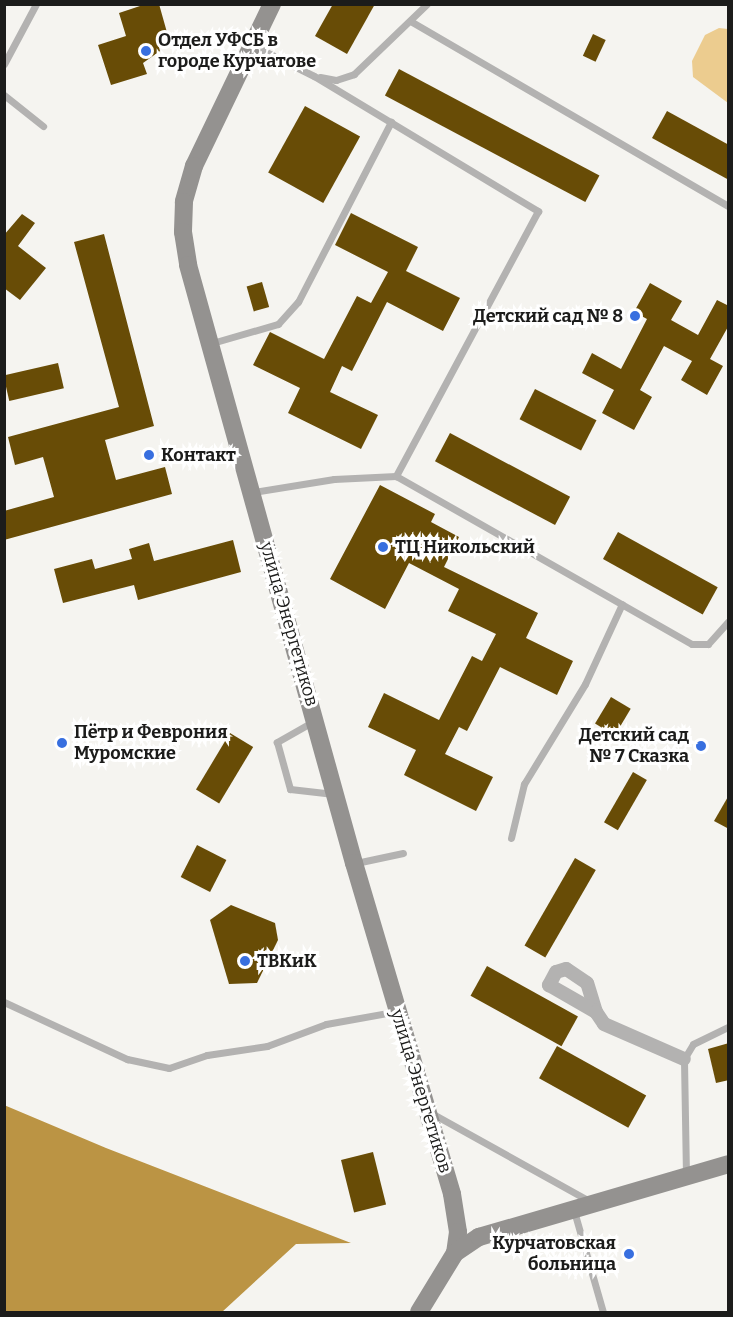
<!DOCTYPE html>
<meta charset="utf-8">
<style>
body{margin:0}
#map{position:relative;width:733px;height:1317px;overflow:hidden;background:#f5f4f0;font-family:Bitter,serif}
div>[style]{position:absolute}
.green>*{inset:0;background:#eccc8f}
.water>*{inset:0;background:#bb9444}
.building>*{inset:0;background:#684c06;transform-origin:0 0}
.lane>*{height:7px;margin:-3.5px;padding:0 3.5px;transform-origin:3.5px;border-radius:3.5px;background:#b3b2b1}
.street>*{height:14px;margin:-7px;padding:0 7px;transform-origin:7px;border-radius:7px;background:#b3b2b1}
.secondary>*{height:18px;margin:-9px;padding:0 9px;transform-origin:9px;border-radius:9px;background:#949290}
.dots>*{width:16px;height:16px;translate:-50% -50%;box-sizing:border-box;border:3px solid #fff;border-radius:50%}
span{translate:-50% -50%;white-space:nowrap;text-align:center;line-height:1.15;-webkit-text-stroke:6px #fff;paint-order:stroke}
.poi-label{font-size:18px;color:#1c1c1b;font-weight:700}
.left{translate:0 -50%;text-align:left}
.right{translate:-100% -50%;text-align:right}
.street-label{font-size:18px;color:#1c1c1b}
.frame{position:absolute;inset:0;border:6px solid #1c1c1b;pointer-events:none}
</style>
<div id="map">
<div class="green">
<i style="clip-path:polygon(719px 28px,728px 29px,728px 103px,693px 77px,692px 61px,705px 35px)"></i>
</div>
<div class="water">
<i style="clip-path:polygon(4px 1105px,106px 1148px,351px 1243px,296px 1244px,222px 1312px,5px 1312px)"></i>
</div>
<div class="building">
<i style="clip-path:polygon(146px 4px,159px 4px,168px 36px,157px 40px,160px 51px,143px 63px,147px 74px,111px 85px,98px 45px,126px 36px,119px 13px)"></i>
<i style="clip-path:polygon(333px 4px,375px 4px,347px 54px,315px 36px)"></i>
<i style="left:593px;top:34px;width:14px;height:24px;rotate:25deg"></i>
<i style="left:399px;top:69px;width:227px;height:30px;rotate:28deg"></i>
<i style="left:305px;top:106px;width:63px;height:76px;rotate:29deg"></i>
<i style="clip-path:polygon(667px 111px,729px 145px,729px 180px,652px 138px)"></i>
<i style="clip-path:polygon(351px 213px,418px 247px,406px 271px,460px 298px,443px 331px,387px 302px,352px 371px,342px 366px,330px 392px,378px 415px,361px 449px,288px 413px,300px 388px,253px 365px,270px 332px,324px 359px,357px 296px,371px 303px,388px 272px,335px 245px)"></i>
<i style="clip-path:polygon(22px 214px,35px 223px,18px 246px,46px 268px,20px 300px,4px 288px,4px 235px)"></i>
<i style="clip-path:polygon(104px 234px,154px 426px,105px 440px,116px 480px,165px 467px,172px 494px,4px 540px,4px 511px,54px 497px,43px 457px,15px 465px,8px 437px,119px 407px,74px 242px)"></i>
<i style="left:262px;top:282px;width:26px;height:16px;rotate:74deg"></i>
<i style="clip-path:polygon(650px 283px,682px 301px,671px 320px,698px 335px,717px 300px,729px 306px,729px 325px,710px 359px,723px 366px,707px 395px,681px 380px,692px 361px,664px 346px,640px 390px,652px 397px,634px 430px,602px 413px,614px 390px,582px 373px,592px 353px,621px 369px,647px 319px,634px 312px)"></i>
<i style="left:58px;top:363px;width:26px;height:56px;rotate:77deg"></i>
<i style="left:535px;top:389px;width:69px;height:34px;rotate:27deg"></i>
<i style="left:450px;top:433px;width:136px;height:32px;rotate:28deg"></i>
<i style="clip-path:polygon(380px 485px,435px 514px,431px 522px,459px 537px,444px 567px,538px 613px,526px 638px,573px 661px,557px 695px,500px 667px,467px 731px,459px 727px,445px 754px,493px 777px,476px 811px,404px 775px,416px 750px,368px 727px,384px 693px,439px 720px,472px 656px,482px 661px,496px 634px,448px 611px,459px 589px,409px 563px,385px 609px,330px 579px)"></i>
<i style="left:618px;top:532px;width:114px;height:31px;rotate:29deg"></i>
<i style="clip-path:polygon(233px 540px,241px 572px,138px 600px,134px 585px,63px 603px,54px 569px,92px 559px,95px 569px,132px 559px,129px 549px,149px 543px,154px 561px)"></i>
<i style="left:611px;top:697px;width:23px;height:31px;rotate:31deg"></i>
<i style="left:230px;top:733px;width:27px;height:66px;rotate:31deg"></i>
<i style="left:633px;top:772px;width:16px;height:58px;rotate:30deg"></i>
<i style="clip-path:polygon(729px 795px,729px 829px,714px 821px)"></i>
<i style="left:197px;top:845px;width:33px;height:36px;rotate:27deg"></i>
<i style="left:575px;top:858px;width:24px;height:101px;rotate:30deg"></i>
<i style="clip-path:polygon(231px 905px,275px 923px,278px 940px,257px 983px,229px 984px,210px 920px)"></i>
<i style="left:487px;top:966px;width:104px;height:34px;rotate:29deg"></i>
<i style="clip-path:polygon(729px 1043px,729px 1080px,716px 1083px,708px 1049px)"></i>
<i style="left:557px;top:1046px;width:102px;height:37px;rotate:29deg"></i>
<i style="left:373px;top:1152px;width:54px;height:33px;rotate:76deg"></i>
</div>
<div class="lane">
<i style="left:412px;top:22px;width:366px;rotate:30.2deg"></i>
<i style="left:254px;top:46px;width:67px;rotate:26.6deg"></i>
<i style="left:314px;top:76px;width:262px;rotate:31.1deg"></i>
<i style="left:538px;top:211px;width:301px;rotate:118.2deg"></i>
<i style="left:4px;top:64px;width:68px;rotate:-61.9deg"></i>
<i style="left:320px;top:77px;width:16px;rotate:11deg"></i>
<i style="left:336px;top:80px;width:19px;rotate:-18deg"></i>
<i style="left:354px;top:74px;width:101px;rotate:-43.8deg"></i>
<i style="left:4px;top:95px;width:50px;rotate:38.5deg"></i>
<i style="left:212px;top:343px;width:69px;rotate:-16.1deg"></i>
<i style="left:278px;top:324px;width:30px;rotate:-48deg"></i>
<i style="left:298px;top:302px;width:203px;rotate:-62.7deg"></i>
<i style="left:253px;top:492px;width:82px;rotate:-9.1deg"></i>
<i style="left:334px;top:479px;width:62px;rotate:-2.8deg"></i>
<i style="left:396px;top:476px;width:340px;rotate:29.6deg"></i>
<i style="left:692px;top:644px;width:16px"></i>
<i style="left:708px;top:644px;width:30px;rotate:-48deg"></i>
<i style="left:314px;top:721px;width:43px;rotate:150.4deg"></i>
<i style="left:277px;top:742px;width:49px;rotate:74.5deg"></i>
<i style="left:290px;top:789px;width:44px;rotate:6.5deg"></i>
<i style="left:511px;top:838px;width:56px;rotate:-76.5deg"></i>
<i style="left:524px;top:784px;width:117px;rotate:-58.6deg"></i>
<i style="left:585px;top:684px;width:88px;rotate:-65.2deg"></i>
<i style="left:356px;top:863px;width:48px;rotate:-12deg"></i>
<i style="left:4px;top:1002px;width:136px;rotate:24.9deg"></i>
<i style="left:127px;top:1059px;width:43px;rotate:12.1deg"></i>
<i style="left:169px;top:1068px;width:40px;rotate:-18.9deg"></i>
<i style="left:207px;top:1055px;width:61px;rotate:-8.5deg"></i>
<i style="left:267px;top:1046px;width:63px;rotate:-20.4deg"></i>
<i style="left:326px;top:1024px;width:73px;rotate:-10.2deg"></i>
<i style="left:433px;top:1114px;width:181px;rotate:29.1deg"></i>
<i style="left:686px;top:1175px;width:116px;rotate:-91deg"></i>
<i style="left:684px;top:1059px;width:17px;rotate:-59deg"></i>
<i style="left:693px;top:1044px;width:39px;rotate:-26deg"></i>
<i style="left:574px;top:1211px;width:105px;rotate:74deg"></i>
</div>
<div class="street">
<i style="left:596px;top:1012px;width:30px;rotate:-107deg"></i>
<i style="left:587px;top:983px;width:25px;rotate:-146deg"></i>
<i style="left:566px;top:969px;width:10px;rotate:163deg"></i>
<i style="left:556px;top:972px;width:15px;rotate:118deg"></i>
<i style="left:549px;top:985px;width:54px;rotate:29.9deg"></i>
<i style="left:596px;top:1012px;width:14px;rotate:56deg"></i>
<i style="left:604px;top:1024px;width:87px;rotate:23.6deg"></i>
</div>
<div class="secondary">
<i style="left:272px;top:4px;width:180px;rotate:115.7deg"></i>
<i style="left:194px;top:166px;width:37px;rotate:106deg"></i>
<i style="left:184px;top:202px;width:30px;rotate:92deg"></i>
<i style="left:183px;top:232px;width:33px;rotate:81deg"></i>
<i style="left:188px;top:265px;width:621px;rotate:74.49deg"></i>
<i style="left:354px;top:863px;width:345px;rotate:73.5deg"></i>
<i style="left:452px;top:1194px;width:38px;rotate:81deg"></i>
<i style="left:458px;top:1232px;width:21px;rotate:98deg"></i>
<i style="left:455px;top:1253px;width:69px;rotate:121.4deg"></i>
<i style="left:455px;top:1253px;width:29px;rotate:-34deg"></i>
<i style="left:479px;top:1237px;width:259px;rotate:-16.3deg"></i>
</div>
<div class="dots">
<i style="left:146px;top:51px;background:#386fdf"></i>
<i style="left:635px;top:316px;background:#386fdf"></i>
<i style="left:149px;top:455px;background:#386fdf"></i>
<i style="left:383px;top:547px;background:#386fdf"></i>
<i style="left:62px;top:743px;background:#386fdf"></i>
<i style="left:701px;top:746px;background:#386fdf"></i>
<i style="left:245px;top:961px;background:#386fdf"></i>
<i style="left:629px;top:1254px;background:#386fdf"></i>
</div>
<div class="poi-label">
<span class="left" style="left:158px;top:51px">Отдел УФСБ в<br>городе Курчатове</span>
<span class="right" style="left:623px;top:316px">Детский сад № 8</span>
<span class="left" style="left:161px;top:455px">Контакт</span>
<span class="left" style="left:395px;top:547px">ТЦ Никольский</span>
<span class="left" style="left:74px;top:743px">Пётр и Феврония<br>Муромские</span>
<span class="right" style="left:689px;top:746px">Детский сад<br>№ 7 Сказка</span>
<span class="left" style="left:257px;top:961px">ТВКиК</span>
<span class="right" style="left:616px;top:1254px">Курчатовская<br>больница</span>
</div>
<div class="street-label">
<span style="left:289px;top:624px;rotate:74deg">улица Энергетиков</span>
<span style="left:421px;top:1091px;rotate:73deg">улица Энергетиков</span>
</div>
<div class="frame"></div>
</div>
